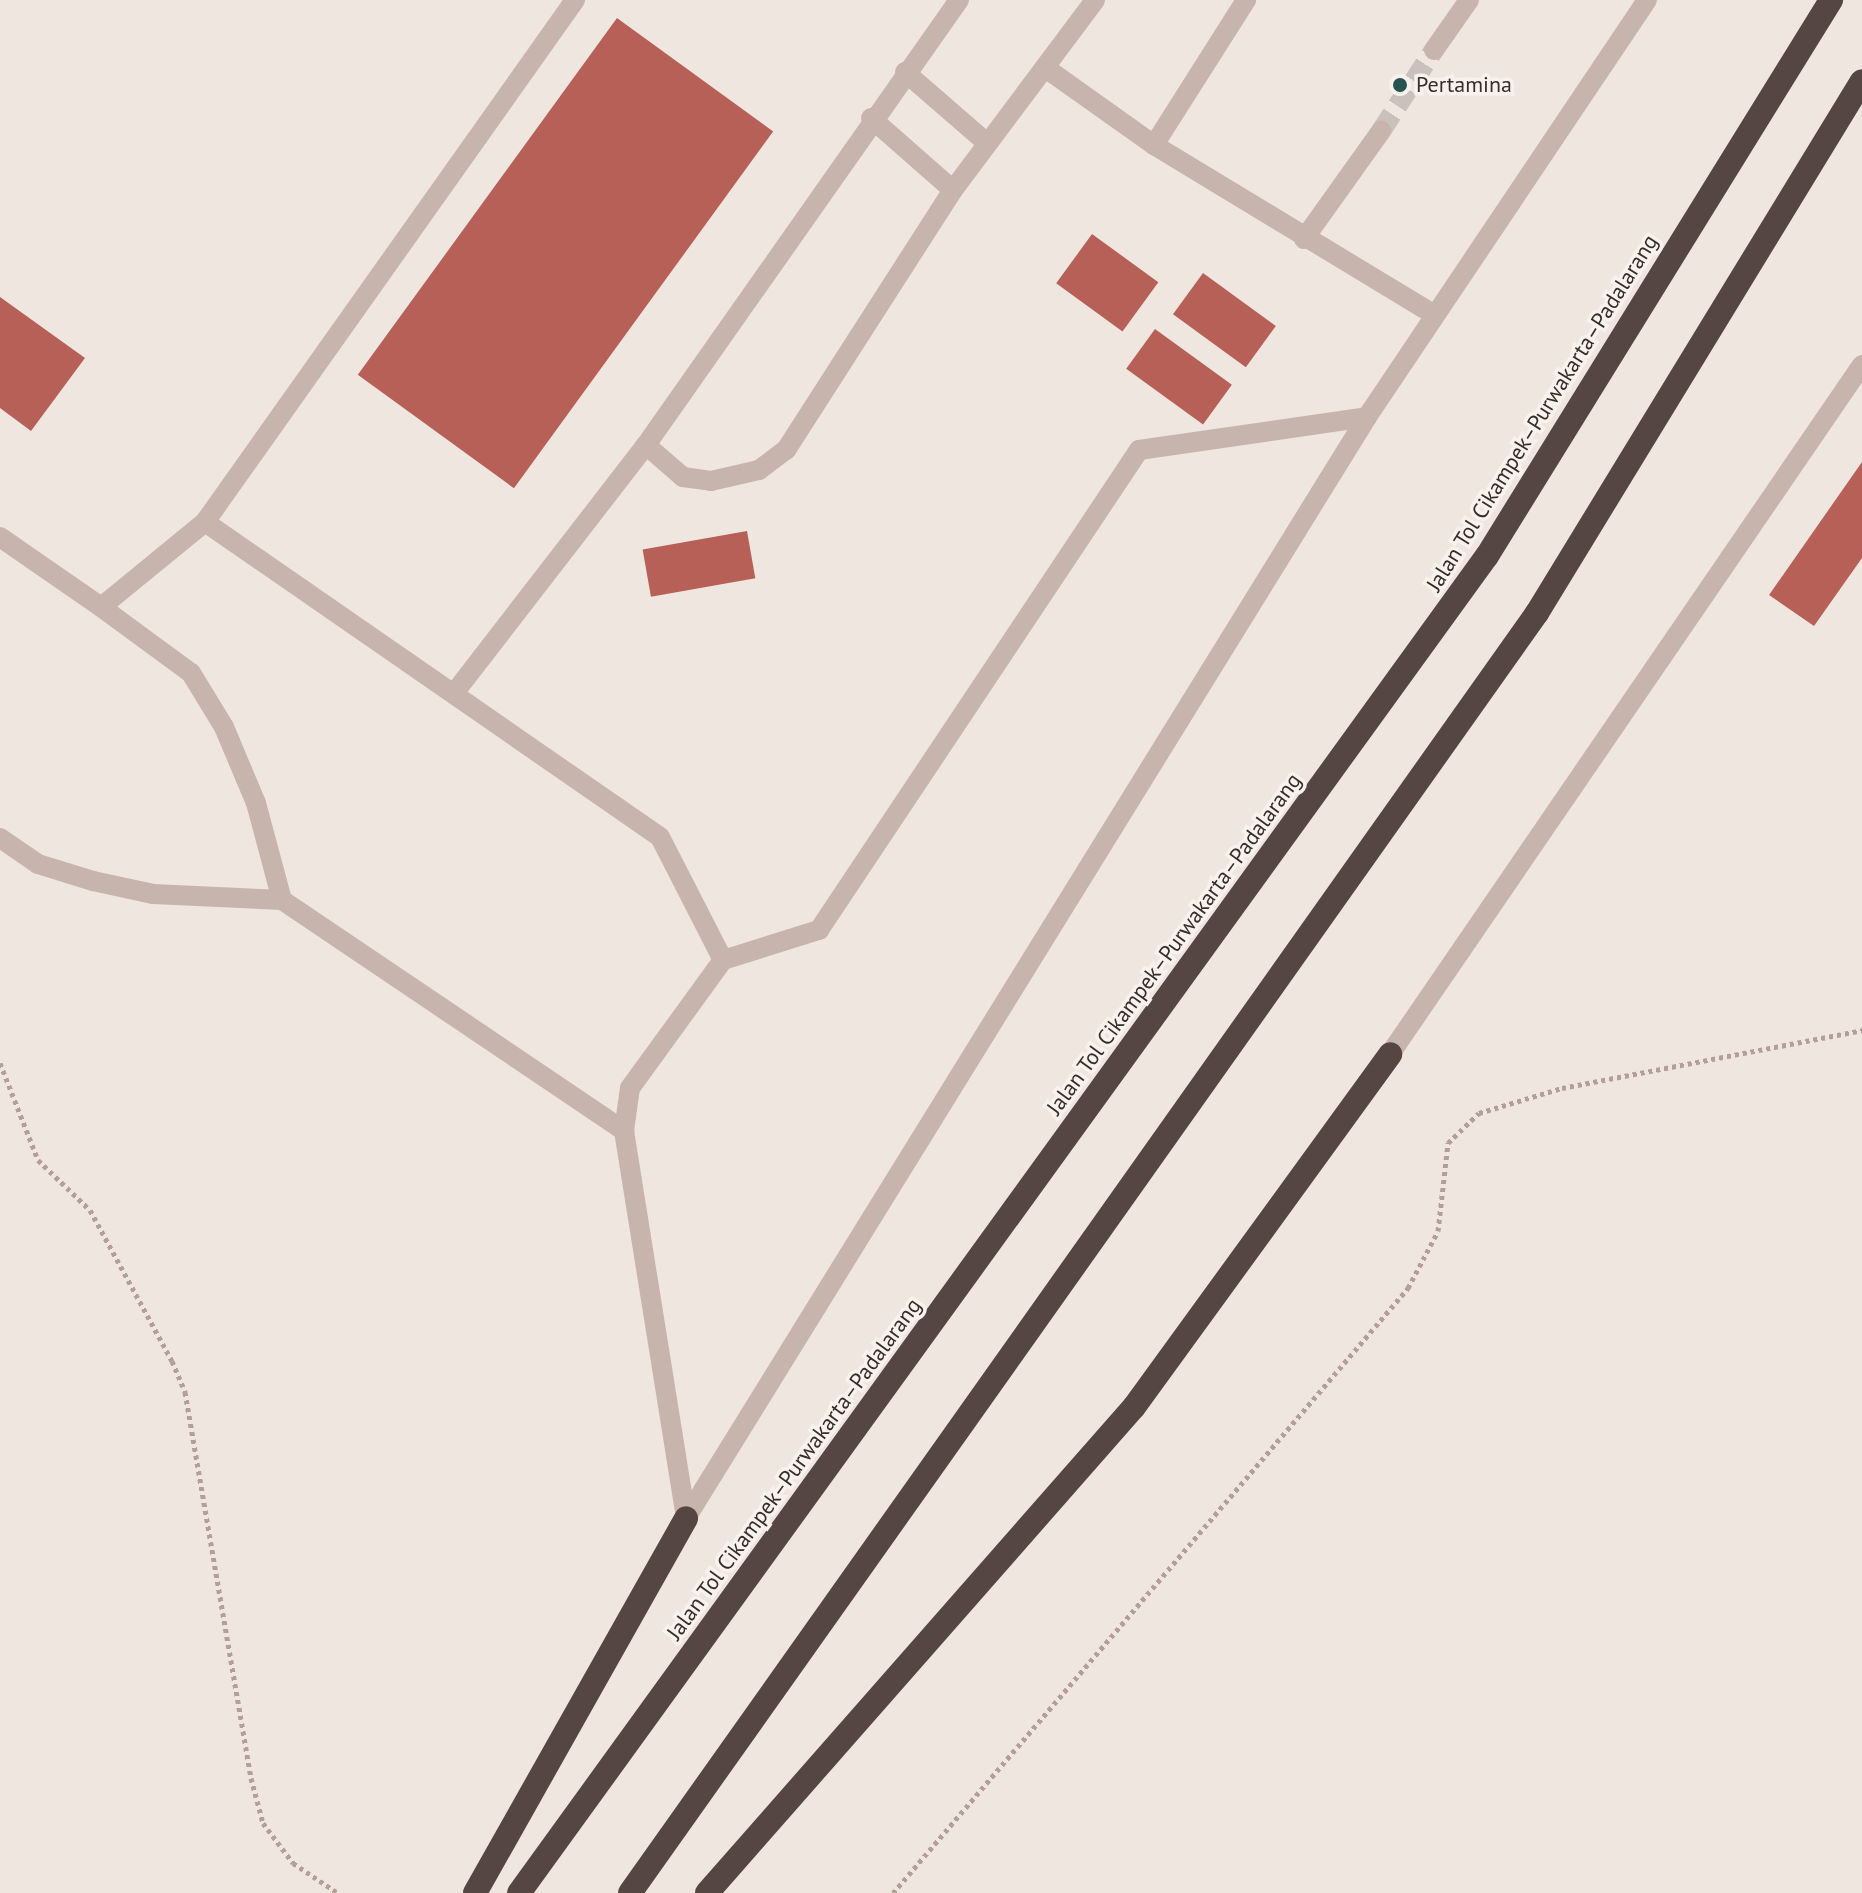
<!DOCTYPE html>
<meta charset="utf-8">
<style>
body{margin:0}
#map{position:relative;width:1862px;height:1893px;overflow:hidden;background:#f0e6e0;font-family:"PT Sans",sans-serif}
div>[style]{position:absolute}
.building>*{inset:0;background:#b76057;transform-origin:0 0}
.minor-tunnel>*{height:20px;margin-top:-10px;transform-origin:0;background:repeating-linear-gradient(90deg,#cbc1bc 0 20px,transparent 0 30px)}
.path>*{height:5px;margin-top:-2.5px;transform-origin:0;background:repeating-linear-gradient(90deg,#b39f97 0 4px,transparent 0 8px)}
.minor>*{height:20px;margin:-10px;padding:0 10px;transform-origin:10px;border-radius:10px;background:#c7b5ad}
.highway>*{height:24px;margin:-12px;padding:0 12px;transform-origin:12px;border-radius:12px;background:#564643}
.dots>*{width:22px;height:22px;translate:-50% -50%;box-sizing:border-box;border:4px solid #f8f1ec;border-radius:50%}
span{translate:-50% -50%;white-space:nowrap;text-align:center;line-height:1.15;-webkit-text-stroke:7px #f8f1ec;paint-order:stroke}
.poi-label{font-size:22px;color:#362d2b}
.left{translate:0 -50%;text-align:left}
.street-label{font-size:22px;color:#362d2b}
</style>
<div id="map">
<div class="building">
<i style="left:617px;top:18px;width:193px;height:441px;rotate:36deg"></i>
<i style="left:1092px;top:234px;width:82px;height:61px;rotate:36deg"></i>
<i style="left:1203px;top:273px;width:90px;height:51px;rotate:36deg"></i>
<i style="clip-path:polygon(0 297px,85px 358px,31px 431px,0 408px)"></i>
<i style="left:1155px;top:329px;width:95px;height:49px;rotate:36deg"></i>
<i style="clip-path:polygon(1862px 462px,1862px 558px,1814px 626px,1769px 595px)"></i>
<i style="left:747px;top:531px;width:48px;height:106px;rotate:80deg"></i>
</div>
<div class="minor-tunnel">
<i style="left:1381px;top:131px;width:97px;rotate:-56.8deg"></i>
</div>
<div class="path">
<i style="left:0;top:1063px;width:104px;rotate:68.6deg"></i>
<i style="left:38px;top:1160px;width:72px;rotate:43.9deg"></i>
<i style="left:90px;top:1210px;width:172px;rotate:61.5deg"></i>
<i style="left:172px;top:1361px;width:34px;rotate:67deg"></i>
<i style="left:185px;top:1392px;width:392px;rotate:80.3deg"></i>
<i style="left:251px;top:1778px;width:47px;rotate:75.1deg"></i>
<i style="left:263px;top:1823px;width:50px;rotate:53.1deg"></i>
<i style="left:293px;top:1863px;width:54px;rotate:33.7deg"></i>
<i style="left:893px;top:1893px;width:795px;rotate:-49.59deg"></i>
<i style="left:1408px;top:1288px;width:64px;rotate:-62.2deg"></i>
<i style="left:1438px;top:1231px;width:89px;rotate:-83.5deg"></i>
<i style="left:1448px;top:1143px;width:43px;rotate:-44.1deg"></i>
<i style="left:1479px;top:1113px;width:87px;rotate:-16.8deg"></i>
<i style="left:1562px;top:1088px;width:306px;rotate:-10.9deg"></i>
</div>
<div class="minor">
<i style="left:575px;top:0;width:640px;rotate:125.33deg"></i>
<i style="left:205px;top:522px;width:134px;rotate:140.7deg"></i>
<i style="left:101px;top:607px;width:112px;rotate:36.3deg"></i>
<i style="left:191px;top:673px;width:63px;rotate:58.6deg"></i>
<i style="left:224px;top:727px;width:82px;rotate:67.2deg"></i>
<i style="left:256px;top:803px;width:100px;rotate:75deg"></i>
<i style="left:282px;top:900px;width:413px;rotate:34deg"></i>
<i style="left:1434px;top:50px;width:61px;rotate:-55deg"></i>
<i style="left:1047px;top:69px;width:131px;rotate:35.4deg"></i>
<i style="left:1154px;top:145px;width:328px;rotate:31.2deg"></i>
<i style="left:905px;top:72px;width:108px;rotate:40.9deg"></i>
<i style="left:871px;top:118px;width:109px;rotate:41.3deg"></i>
<i style="left:1154px;top:145px;width:172px;rotate:-57.6deg"></i>
<i style="left:1304px;top:239px;width:133px;rotate:-54.5deg"></i>
<i style="left:646px;top:445px;width:49px;rotate:40.9deg"></i>
<i style="left:683px;top:477px;width:28px;rotate:8deg"></i>
<i style="left:711px;top:481px;width:49px;rotate:-12.9deg"></i>
<i style="left:759px;top:470px;width:34px;rotate:-37deg"></i>
<i style="left:786px;top:450px;width:309px;rotate:-57.3deg"></i>
<i style="left:953px;top:190px;width:237px;rotate:-53.2deg"></i>
<i style="left:205px;top:522px;width:553px;rotate:34.7deg"></i>
<i style="left:660px;top:837px;width:138px;rotate:62.9deg"></i>
<i style="left:0;top:537px;width:123px;rotate:34.7deg"></i>
<i style="left:455px;top:692px;width:312px;rotate:-52.3deg"></i>
<i style="left:646px;top:445px;width:544px;rotate:-54.88deg"></i>
<i style="left:0;top:838px;width:46px;rotate:34.4deg"></i>
<i style="left:38px;top:864px;width:58px;rotate:17.2deg"></i>
<i style="left:93px;top:881px;width:61px;rotate:12.2deg"></i>
<i style="left:153px;top:894px;width:129px;rotate:2.7deg"></i>
<i style="left:1390px;top:1054px;width:835px;rotate:-55.59deg"></i>
<i style="left:686px;top:1518px;width:1295px;rotate:-58.26deg"></i>
<i style="left:1367px;top:417px;width:502px;rotate:-56.12deg"></i>
<i style="left:686px;top:1518px;width:392px;rotate:-99.1deg"></i>
<i style="left:624px;top:1131px;width:43px;rotate:-82.1deg"></i>
<i style="left:630px;top:1088px;width:158px;rotate:-54deg"></i>
<i style="left:723px;top:960px;width:101px;rotate:-17.4deg"></i>
<i style="left:819px;top:930px;width:577px;rotate:-56.31deg"></i>
<i style="left:1139px;top:450px;width:230px;rotate:-8.2deg"></i>
</div>
<div class="highway">
<i style="left:475px;top:1893px;width:430px;rotate:-60.6deg"></i>
<i style="left:519px;top:1893px;width:1651px;rotate:-54.1deg"></i>
<i style="left:1487px;top:556px;width:654px;rotate:-58.25deg"></i>
<i style="left:630px;top:1893px;width:1569px;rotate:-54.68deg"></i>
<i style="left:1537px;top:613px;width:623px;rotate:-58.58deg"></i>
<i style="left:707px;top:1893px;width:647px;rotate:-48.7deg"></i>
<i style="left:1134px;top:1407px;width:436px;rotate:-54deg"></i>
</div>
<div class="dots">
<i style="left:1400px;top:85px;background:#25534f"></i>
</div>
<div class="poi-label">
<span class="left" style="left:1416px;top:85px">Pertamina</span>
</div>
<div class="street-label">
<span style="left:1542px;top:413px;rotate:-58deg">Jalan Tol Cikampek–Purwakarta–Padalarang</span>
<span style="left:1174px;top:944px;rotate:-54deg">Jalan Tol Cikampek–Purwakarta–Padalarang</span>
<span style="left:794px;top:1469px;rotate:-54deg">Jalan Tol Cikampek–Purwakarta–Padalarang</span>
</div>
</div>
